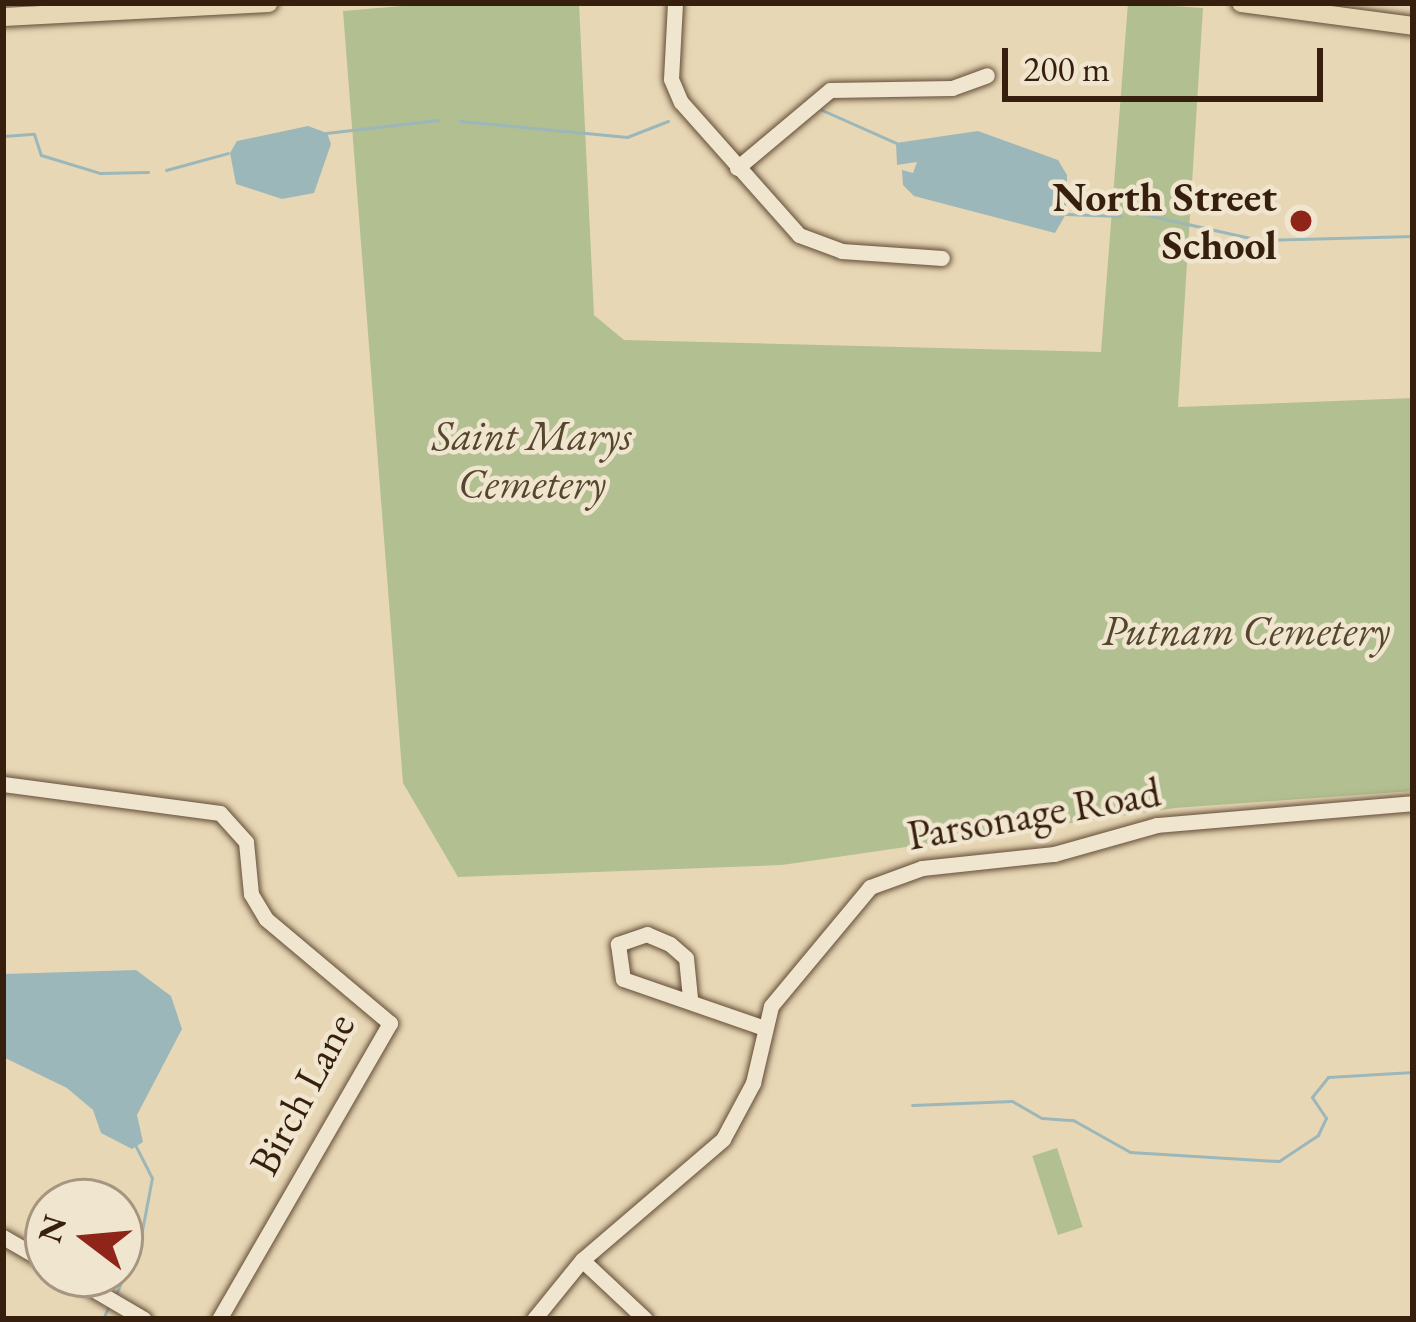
<!DOCTYPE html>
<style>
body{margin:0}
#map{position:relative;width:1416px;height:1322px;overflow:hidden;background:#e8d7b5;font-family:"EB Garamond",serif}
div>[style]{position:absolute}
.green>*{inset:0;background:#b2bf90;transform-origin:0 0}
.water>*{inset:0;background:#9cb7b9}
.stream>*{height:3px;margin:-1.5px;padding:0 1.5px;transform-origin:1.5px;border-radius:1.5px;background:#9cb7b9}
.roads{filter:drop-shadow(0 0 3px #624d37) drop-shadow(0 0 3px #624d37)}
.minor>*{height:15px;margin:-7.5px;padding:0 7.5px;transform-origin:7.5px;border-radius:7.5px;background:#f0e5cf}
.major>*{height:18px;margin:-9px;padding:0 9px;transform-origin:9px;border-radius:9px;background:#e8d7b5}
.dots>*{width:33px;height:33px;translate:-50% -50%;box-sizing:border-box;border:6px solid #f0e5cf;border-radius:50%}
span{translate:-50% -50%;white-space:nowrap;text-align:center;line-height:1.15;-webkit-text-stroke:9px #f0e5cf;paint-order:stroke}
.poi-label{font-size:42px;color:#361f0d;font-weight:700}
.right{translate:-100% -50%;text-align:right}
.park-label{font-size:42px;color:#55472e;font-style:italic}
.street-label{font-size:42px;color:#361f0d}
.frame{position:absolute;inset:0;border:6px solid #361f0d;pointer-events:none}
.north{position:absolute;left:24px;top:1178px;width:120px;height:120px;box-sizing:border-box;background:#f0e5cf;border:3px solid #a69681;border-radius:50%;rotate:286deg;font-size:33px;font-weight:700;line-height:48px;text-align:center;color:#361f0d}
.north::after{content:'';display:block;margin:auto;width:42px;height:54px;background:#8f2418;clip-path:polygon(50% 0,100% 100%,50% 72%,0 100%)}
.scale{position:absolute;left:1002px;top:48px;width:321px;height:54px;box-sizing:border-box;border:6px solid #361f0d;border-top:0;padding-left:15px;font-size:36px;line-height:42px;white-space:nowrap;color:#361f0d;-webkit-text-stroke:9px #f0e5cf;paint-order:stroke}
</style>
<div id="map">
<div class="green">
<i style="clip-path:polygon(438px 3px,579px 3px,594px 315px,624px 340px,1101px 352px,1128px 3px,1203px 8px,1178px 407px,1413px 398px,1413px 791px,1175px 808px,782px 865px,458px 877px,403px 783px,343px 11px)"></i>
<i style="left:1057px;top:1148px;width:83px;height:26px;rotate:72deg"></i>
</div>
<div class="water">
<i style="clip-path:polygon(308px 126px,327px 133px,331px 144px,314px 193px,282px 199px,236px 184px,230px 153px,237px 141px)"></i>
<i style="clip-path:polygon(978px 131px,1058px 160px,1067px 175px,1066px 214px,1055px 233px,914px 196px,903px 185px,902px 170px,913px 173px,917px 162px,897px 165px,896px 143px)"></i>
<i style="clip-path:polygon(136px 970px,171px 996px,182px 1029px,137px 1115px,143px 1142px,132px 1149px,101px 1133px,93px 1110px,67px 1088px,3px 1057px,3px 974px)"></i>
</div>
<div class="stream">
<i style="left:822px;top:110px;width:81px;rotate:24deg"></i>
<i style="left:460px;top:121px;width:168px;rotate:5.5deg"></i>
<i style="left:627px;top:137px;width:44px;rotate:-21.3deg"></i>
<i style="left:326px;top:133px;width:113px;rotate:-6.6deg"></i>
<i style="left:3px;top:136px;width:31px;rotate:-4deg"></i>
<i style="left:34px;top:134px;width:22px;rotate:72deg"></i>
<i style="left:41px;top:155px;width:62px;rotate:17deg"></i>
<i style="left:100px;top:173px;width:48px;rotate:-1.2deg"></i>
<i style="left:166px;top:170px;width:64px;rotate:-15.3deg"></i>
<i style="left:1138px;top:213px;width:124px;rotate:12.6deg"></i>
<i style="left:1259px;top:240px;width:154px;rotate:-1.5deg"></i>
<i style="left:1065px;top:214px;width:56px;rotate:2deg"></i>
<i style="left:912px;top:1105px;width:100px;rotate:-2.3deg"></i>
<i style="left:1012px;top:1101px;width:34px;rotate:30deg"></i>
<i style="left:1042px;top:1118px;width:31px;rotate:4deg"></i>
<i style="left:1073px;top:1120px;width:65px;rotate:29.3deg"></i>
<i style="left:1130px;top:1152px;width:149px;rotate:3.5deg"></i>
<i style="left:1279px;top:1161px;width:47px;rotate:-33.7deg"></i>
<i style="left:1318px;top:1135px;width:19px;rotate:-65deg"></i>
<i style="left:1326px;top:1118px;width:25px;rotate:-124deg"></i>
<i style="left:1312px;top:1097px;width:26px;rotate:-51deg"></i>
<i style="left:1328px;top:1077px;width:85px;rotate:-3.4deg"></i>
<i style="left:117px;top:1292px;width:61px;rotate:-66.8deg"></i>
<i style="left:141px;top:1236px;width:59px;rotate:-79.3deg"></i>
<i style="left:152px;top:1178px;width:38px;rotate:-117deg"></i>
<i style="left:103px;top:1319px;width:12px;rotate:-66deg"></i>
</div>
<div class="roads">
<div class="minor">
<i style="left:675px;top:3px;width:76px;rotate:93deg"></i>
<i style="left:671px;top:79px;width:25px;rotate:67deg"></i>
<i style="left:681px;top:102px;width:178px;rotate:48.4deg"></i>
<i style="left:799px;top:235px;width:46px;rotate:20.4deg"></i>
<i style="left:842px;top:251px;width:100px;rotate:4deg"></i>
<i style="left:737px;top:168px;width:121px;rotate:-40deg"></i>
<i style="left:830px;top:90px;width:122px;rotate:-0.9deg"></i>
<i style="left:952px;top:88px;width:37px;rotate:-20deg"></i>
<i style="left:3px;top:784px;width:219px;rotate:7.6deg"></i>
<i style="left:220px;top:813px;width:39px;rotate:48deg"></i>
<i style="left:246px;top:842px;width:52px;rotate:84.5deg"></i>
<i style="left:251px;top:894px;width:29px;rotate:59deg"></i>
<i style="left:266px;top:919px;width:162px;rotate:40deg"></i>
<i style="left:390px;top:1023px;width:342px;rotate:120deg"></i>
<i style="left:690px;top:998px;width:40px;rotate:-95.7deg"></i>
<i style="left:686px;top:958px;width:21px;rotate:-139deg"></i>
<i style="left:670px;top:944px;width:25px;rotate:-157deg"></i>
<i style="left:647px;top:934px;width:31px;rotate:161deg"></i>
<i style="left:618px;top:944px;width:35px;rotate:82deg"></i>
<i style="left:623px;top:979px;width:147px;rotate:19.1deg"></i>
<i style="left:3px;top:1237px;width:52px;rotate:30deg"></i>
<i style="left:582px;top:1260px;width:86px;rotate:43.1deg"></i>
<i style="left:67px;top:1274px;width:89px;rotate:30.3deg"></i>
<i style="left:534px;top:1319px;width:76px;rotate:-50.9deg"></i>
<i style="left:582px;top:1260px;width:186px;rotate:-40.6deg"></i>
<i style="left:723px;top:1139px;width:64px;rotate:-61.8deg"></i>
<i style="left:753px;top:1083px;width:79px;rotate:-76.8deg"></i>
<i style="left:771px;top:1006px;width:155px;rotate:-50.2deg"></i>
<i style="left:870px;top:887px;width:55px;rotate:-20.1deg"></i>
<i style="left:922px;top:868px;width:133px;rotate:-6.1deg"></i>
<i style="left:1054px;top:854px;width:107px;rotate:-15.7deg"></i>
<i style="left:1157px;top:825px;width:257px;rotate:-4.9deg"></i>
</div>
<div class="major">
<i style="left:1241px;top:3px;width:174px;rotate:7.6deg"></i>
<i style="left:3px;top:17px;width:266px;rotate:-3deg"></i>
</div>
</div>
<div class="dots">
<i style="left:1301px;top:221px;background:#8f2418"></i>
</div>
<div class="poi-label">
<span class="right" style="left:1277px;top:221px">North Street<br>School</span>
</div>
<div class="park-label">
<span style="left:532px;top:460px">Saint Marys<br>Cemetery</span>
<span style="left:1246px;top:631px">Putnam Cemetery</span>
</div>
<div class="street-label">
<span style="left:1034px;top:814px;rotate:-10deg">Parsonage Road</span>
<span style="left:302px;top:1094px;rotate:-62deg">Birch Lane</span>
</div>
<div class="frame"></div>
<div class="north">N</div>
<div class="scale">200 m</div>
</div>
